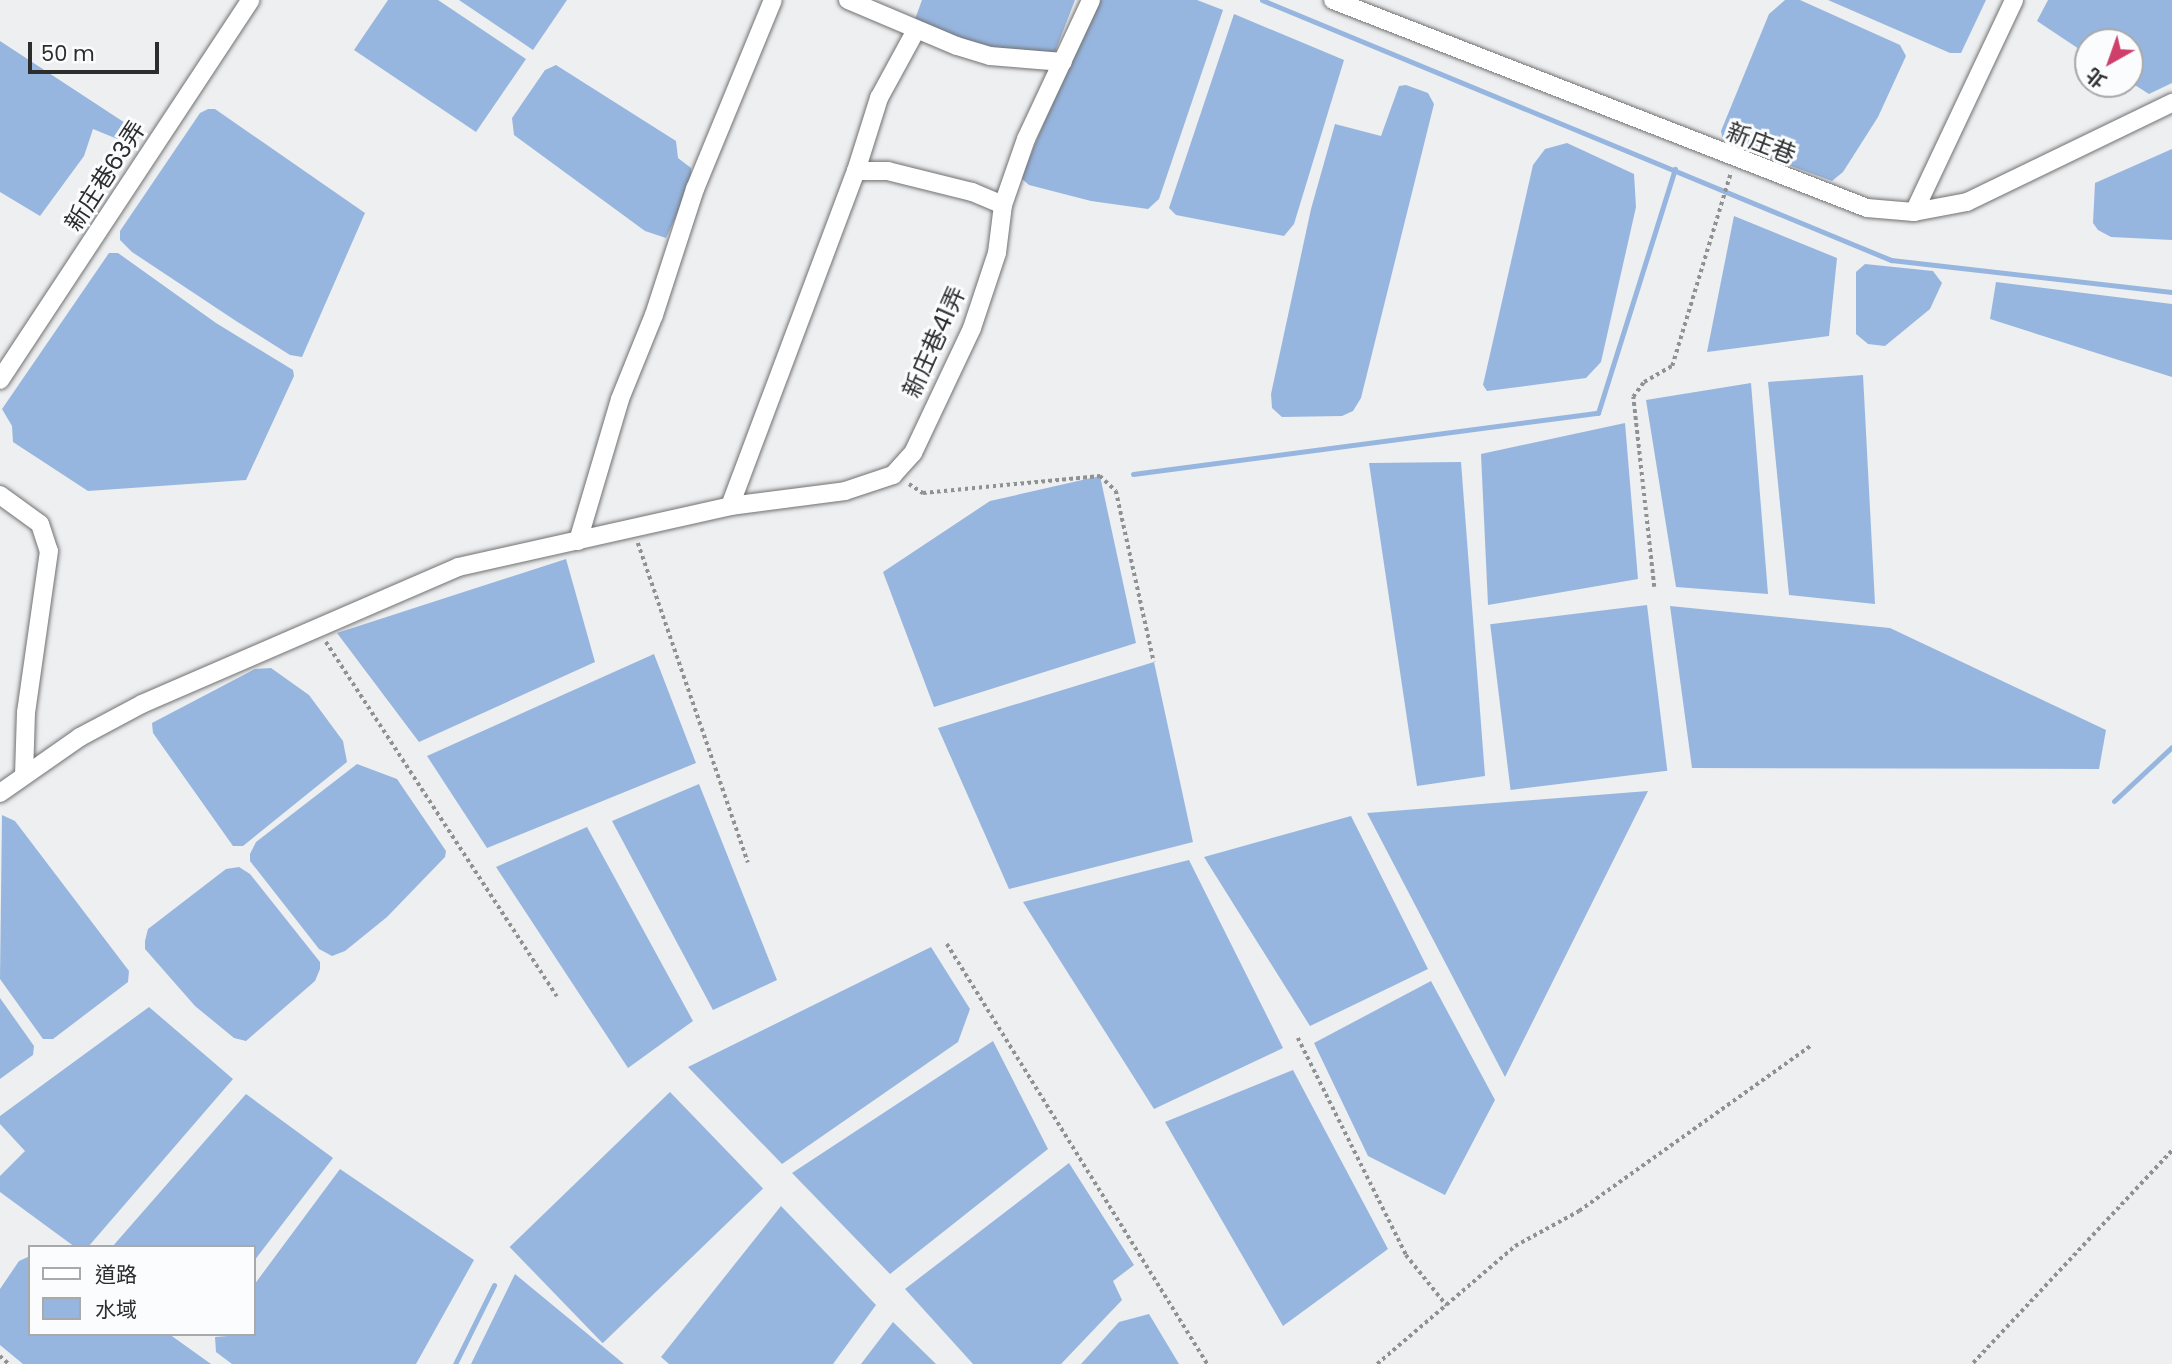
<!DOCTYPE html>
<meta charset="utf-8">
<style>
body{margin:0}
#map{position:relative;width:2172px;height:1364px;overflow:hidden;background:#eeeff0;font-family:Poppins,"Noto Sans TC",sans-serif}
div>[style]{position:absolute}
.water>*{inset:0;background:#97b6df;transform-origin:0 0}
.stream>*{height:5px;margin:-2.5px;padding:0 2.5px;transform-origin:2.5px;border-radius:2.5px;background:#97b6df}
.path>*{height:3.5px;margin-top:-1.75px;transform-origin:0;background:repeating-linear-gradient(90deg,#909191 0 3.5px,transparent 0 7px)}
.roads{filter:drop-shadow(0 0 2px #717173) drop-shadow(0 0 2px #717173)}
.minor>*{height:18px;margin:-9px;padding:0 9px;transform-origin:9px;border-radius:9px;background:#fff}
span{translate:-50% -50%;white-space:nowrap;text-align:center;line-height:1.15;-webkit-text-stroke:6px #fbfcfe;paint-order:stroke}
.street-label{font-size:24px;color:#2c2d2d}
.legend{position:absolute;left:28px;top:1245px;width:228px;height:91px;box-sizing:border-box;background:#fbfcfe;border:2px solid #a8a9aa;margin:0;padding:9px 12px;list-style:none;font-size:21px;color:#2c2d2d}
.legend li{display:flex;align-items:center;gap:14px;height:35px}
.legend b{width:35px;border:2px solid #a8a9aa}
.north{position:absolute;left:2074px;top:28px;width:70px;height:70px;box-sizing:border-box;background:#fbfcfe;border:2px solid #a8a9aa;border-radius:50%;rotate:220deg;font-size:19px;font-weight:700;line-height:28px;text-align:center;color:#2c2d2d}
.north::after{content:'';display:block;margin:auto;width:24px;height:32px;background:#ce406b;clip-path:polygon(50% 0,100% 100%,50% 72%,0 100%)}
.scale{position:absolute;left:28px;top:42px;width:131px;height:32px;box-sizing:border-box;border:4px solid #2c2d2d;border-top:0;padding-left:9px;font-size:21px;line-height:24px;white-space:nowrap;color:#2c2d2d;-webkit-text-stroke:5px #fbfcfe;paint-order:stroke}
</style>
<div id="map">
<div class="water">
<i style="clip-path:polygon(388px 0,438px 0,526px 59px,476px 132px,354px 50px)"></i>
<i style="clip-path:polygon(459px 0,567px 0,533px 50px)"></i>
<i style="clip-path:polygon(922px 0,1075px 0,1055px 52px,1034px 53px,977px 49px,915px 19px)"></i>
<i style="clip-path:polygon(1095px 0,1197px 0,1223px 10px,1159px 199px,1148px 209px,1091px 201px,1029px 185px,1021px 178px)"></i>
<i style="clip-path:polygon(1785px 0,1800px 0,1900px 45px,1906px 56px,1878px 117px,1843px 172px,1832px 181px,1723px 141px,1721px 131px,1769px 14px)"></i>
<i style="clip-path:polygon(1828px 0,1986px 0,1961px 53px,1950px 53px)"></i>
<i style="clip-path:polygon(2048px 0,2172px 0,2172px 83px,2149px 94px,2130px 82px,2130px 42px,2088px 42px,2088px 55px,2037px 21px)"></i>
<i style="clip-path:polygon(1234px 14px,1344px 60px,1294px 224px,1284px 236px,1176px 215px,1169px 208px)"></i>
<i style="clip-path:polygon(0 41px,142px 134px,132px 145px,93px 129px,84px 156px,40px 216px,0 192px)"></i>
<i style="clip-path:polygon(556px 65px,676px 141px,678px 158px,691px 168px,692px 182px,666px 238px,645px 231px,514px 135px,512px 118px,545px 70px)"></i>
<i style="clip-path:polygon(1406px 85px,1428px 93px,1434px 104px,1361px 398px,1353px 411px,1342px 416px,1282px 417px,1272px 408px,1271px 394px,1311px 209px,1335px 124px,1381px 136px,1399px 86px)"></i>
<i style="clip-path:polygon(208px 109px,215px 109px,365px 213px,302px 357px,290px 355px,236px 321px,132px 252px,120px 240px,120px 231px,200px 113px)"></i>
<i style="clip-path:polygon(1567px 143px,1634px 174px,1636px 207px,1601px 362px,1586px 378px,1487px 391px,1483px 385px,1533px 165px,1545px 149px)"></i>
<i style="clip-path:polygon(2172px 149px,2172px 240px,2111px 237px,2098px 230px,2093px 223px,2095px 183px)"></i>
<i style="clip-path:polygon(1734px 216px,1837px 258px,1829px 336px,1707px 352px)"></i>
<i style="clip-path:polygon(109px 253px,118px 253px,216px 323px,293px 370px,294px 376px,246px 480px,88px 491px,13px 442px,12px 426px,2px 409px)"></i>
<i style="clip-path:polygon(1865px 264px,1933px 271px,1942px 283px,1930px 309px,1885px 346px,1868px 344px,1856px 334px,1856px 272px)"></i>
<i style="clip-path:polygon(1996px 282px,2172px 304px,2172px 377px,1990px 319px)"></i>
<i style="clip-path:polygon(1863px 375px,1875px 604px,1789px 595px,1768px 382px)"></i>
<i style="clip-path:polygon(1751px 383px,1768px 594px,1676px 587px,1646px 400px)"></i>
<i style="clip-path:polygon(1625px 423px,1638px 579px,1488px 605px,1481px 454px)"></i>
<i style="clip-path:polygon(1461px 462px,1485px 776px,1417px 786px,1369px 463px)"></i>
<i style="clip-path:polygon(1100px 476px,1136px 643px,934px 707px,883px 572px,990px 501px)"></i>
<i style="clip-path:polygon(566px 559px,595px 662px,419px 742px,337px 633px)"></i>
<i style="left:1647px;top:605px;width:167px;height:158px;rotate:83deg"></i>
<i style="clip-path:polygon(1670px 606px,1890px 628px,2106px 730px,2099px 769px,1692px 768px)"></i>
<i style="clip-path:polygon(654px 654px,696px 763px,487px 848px,427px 756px)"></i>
<i style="clip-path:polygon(1154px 662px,1193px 842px,1009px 889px,938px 728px)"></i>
<i style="clip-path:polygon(271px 668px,309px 695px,343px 741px,347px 762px,243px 846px,233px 846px,153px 733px,152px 723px,255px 669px)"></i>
<i style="clip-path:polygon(357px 764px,397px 779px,446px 851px,445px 857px,387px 917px,345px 951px,332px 956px,319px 949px,250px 861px,250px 854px,256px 842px)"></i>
<i style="clip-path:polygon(699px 784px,777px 980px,713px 1010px,612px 821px)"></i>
<i style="clip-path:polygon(1648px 791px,1505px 1077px,1367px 813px)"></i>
<i style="clip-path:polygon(2px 815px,15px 821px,129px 971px,128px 982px,53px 1039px,43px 1039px,0 979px)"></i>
<i style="clip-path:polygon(1351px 816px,1428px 969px,1310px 1026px,1204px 857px)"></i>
<i style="clip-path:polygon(587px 827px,693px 1021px,628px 1068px,496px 867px)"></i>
<i style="clip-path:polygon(1189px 860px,1283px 1048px,1154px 1109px,1023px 902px)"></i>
<i style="clip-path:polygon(239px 867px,250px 874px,320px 962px,320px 969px,315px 981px,246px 1041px,234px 1038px,195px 1006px,145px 949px,145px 941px,148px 929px,226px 869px)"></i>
<i style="clip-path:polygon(931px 947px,970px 1009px,958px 1042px,782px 1164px,688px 1067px)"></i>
<i style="clip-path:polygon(1431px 981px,1495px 1100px,1445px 1195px,1368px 1156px,1314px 1043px)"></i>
<i style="clip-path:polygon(0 998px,34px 1046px,33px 1055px,0 1079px)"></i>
<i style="clip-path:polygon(149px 1007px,233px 1079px,88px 1247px,75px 1247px,0 1192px,0 1176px,25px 1151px,0 1124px,0 1116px)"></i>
<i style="clip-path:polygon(993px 1041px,1048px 1149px,890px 1274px,792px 1173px)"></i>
<i style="clip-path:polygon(1293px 1070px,1388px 1249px,1283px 1326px,1165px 1122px)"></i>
<i style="left:670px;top:1092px;width:134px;height:223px;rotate:46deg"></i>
<i style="clip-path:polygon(246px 1094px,333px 1158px,254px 1261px,254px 1247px,112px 1247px)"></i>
<i style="clip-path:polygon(1069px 1163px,1134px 1265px,1113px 1281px,1122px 1300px,1061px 1364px,973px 1364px,905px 1289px)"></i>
<i style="clip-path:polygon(340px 1169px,474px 1260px,416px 1364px,232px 1364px,216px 1352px,215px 1337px,254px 1334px,254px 1285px)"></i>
<i style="clip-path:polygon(781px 1206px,876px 1305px,833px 1364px,669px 1364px,661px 1357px)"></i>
<i style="clip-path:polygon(30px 1256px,30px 1334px,169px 1334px,211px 1364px,23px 1364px,0 1345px,0 1289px,19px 1261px)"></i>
<i style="clip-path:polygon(515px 1274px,624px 1364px,471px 1364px)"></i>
<i style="clip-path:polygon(1149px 1314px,1179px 1364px,1081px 1364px,1119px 1322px)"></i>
<i style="clip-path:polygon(893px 1322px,936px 1364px,861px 1364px)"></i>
</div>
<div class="stream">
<i style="left:1262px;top:0;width:681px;rotate:22.46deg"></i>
<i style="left:1891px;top:260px;width:283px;rotate:6.5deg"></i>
<i style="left:1133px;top:474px;width:469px;rotate:-7.5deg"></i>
<i style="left:1598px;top:413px;width:256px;rotate:-72.5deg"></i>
<i style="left:2114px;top:801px;width:79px;rotate:-43deg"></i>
<i style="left:455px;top:1364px;width:88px;rotate:-63.7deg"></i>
</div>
<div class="path">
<i style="left:909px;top:484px;width:17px;rotate:33deg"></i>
<i style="left:923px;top:493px;width:178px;rotate:-5.5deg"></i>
<i style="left:1100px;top:476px;width:22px;rotate:43deg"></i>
<i style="left:1116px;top:491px;width:175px;rotate:77.5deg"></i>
<i style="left:638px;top:543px;width:338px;rotate:71deg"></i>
<i style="left:1654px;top:587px;width:191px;rotate:-96.3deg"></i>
<i style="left:1633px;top:397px;width:19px;rotate:-54deg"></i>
<i style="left:1644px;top:382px;width:32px;rotate:-30deg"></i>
<i style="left:1672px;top:366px;width:203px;rotate:-73.1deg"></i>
<i style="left:326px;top:642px;width:423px;rotate:56.9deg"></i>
<i style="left:947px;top:944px;width:494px;rotate:58.2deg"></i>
<i style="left:1298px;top:1038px;width:242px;rotate:63.5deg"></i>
<i style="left:1406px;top:1255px;width:65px;rotate:51.2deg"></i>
<i style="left:0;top:1356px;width:12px;rotate:42deg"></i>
<i style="left:1973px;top:1363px;width:291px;rotate:-46.9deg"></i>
<i style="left:1377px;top:1364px;width:182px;rotate:-40.5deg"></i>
<i style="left:1515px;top:1246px;width:73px;rotate:-28.7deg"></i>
<i style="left:1579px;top:1211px;width:286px;rotate:-35.5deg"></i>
</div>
<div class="roads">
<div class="minor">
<i style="left:848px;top:0;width:118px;rotate:22.9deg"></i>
<i style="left:957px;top:46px;width:34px;rotate:17deg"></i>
<i style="left:990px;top:56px;width:73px;rotate:4.7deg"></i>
<i style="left:1333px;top:0;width:573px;rotate:21.28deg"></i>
<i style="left:1867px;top:208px;width:47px;rotate:4.9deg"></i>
<i style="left:1914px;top:212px;width:54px;rotate:-10.7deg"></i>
<i style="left:1967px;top:202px;width:228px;rotate:-25.8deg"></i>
<i style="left:1003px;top:205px;width:70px;rotate:-70.8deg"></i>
<i style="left:1026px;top:139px;width:153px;rotate:-64.9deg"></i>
<i style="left:1914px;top:212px;width:234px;rotate:-64.7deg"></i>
<i style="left:0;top:380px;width:455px;rotate:-56.6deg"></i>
<i style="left:0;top:495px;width:49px;rotate:35.9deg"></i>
<i style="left:40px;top:524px;width:28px;rotate:72deg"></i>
<i style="left:49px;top:551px;width:163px;rotate:98.1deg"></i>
<i style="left:26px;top:712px;width:63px;rotate:91.8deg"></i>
<i style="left:730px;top:506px;width:358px;rotate:-69.4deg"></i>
<i style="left:856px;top:171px;width:77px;rotate:-72.5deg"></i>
<i style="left:879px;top:98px;width:77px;rotate:-61.4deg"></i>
<i style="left:578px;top:541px;width:148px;rotate:-73.5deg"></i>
<i style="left:620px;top:399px;width:91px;rotate:-68deg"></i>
<i style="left:654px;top:315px;width:133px;rotate:-72deg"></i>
<i style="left:695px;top:189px;width:204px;rotate:-67.6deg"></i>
<i style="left:0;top:793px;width:98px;rotate:-35deg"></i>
<i style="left:80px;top:737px;width:70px;rotate:-28deg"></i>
<i style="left:142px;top:704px;width:344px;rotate:-23.4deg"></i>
<i style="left:458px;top:567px;width:279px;rotate:-12.6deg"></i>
<i style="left:730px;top:506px;width:116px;rotate:-7.4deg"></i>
<i style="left:845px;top:491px;width:51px;rotate:-18.4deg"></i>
<i style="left:893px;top:475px;width:30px;rotate:-48deg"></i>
<i style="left:913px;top:453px;width:138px;rotate:-64.7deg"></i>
<i style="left:972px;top:328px;width:79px;rotate:-71.6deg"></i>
<i style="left:997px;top:253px;width:48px;rotate:-82.9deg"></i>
<i style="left:1003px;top:205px;width:34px;rotate:-157deg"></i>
<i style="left:972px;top:192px;width:87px;rotate:-166deg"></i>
<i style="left:888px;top:171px;width:32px;rotate:180deg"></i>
</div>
</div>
<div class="street-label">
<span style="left:1761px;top:143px;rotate:21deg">新庄巷</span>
<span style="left:105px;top:176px;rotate:-57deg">新庄巷63弄</span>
<span style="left:934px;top:342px;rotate:-66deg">新庄巷41弄</span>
</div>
<ul class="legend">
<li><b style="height:9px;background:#fff"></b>道路</li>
<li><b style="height:19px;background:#97b6df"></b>水域</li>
</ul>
<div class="north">北</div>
<div class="scale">50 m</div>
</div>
